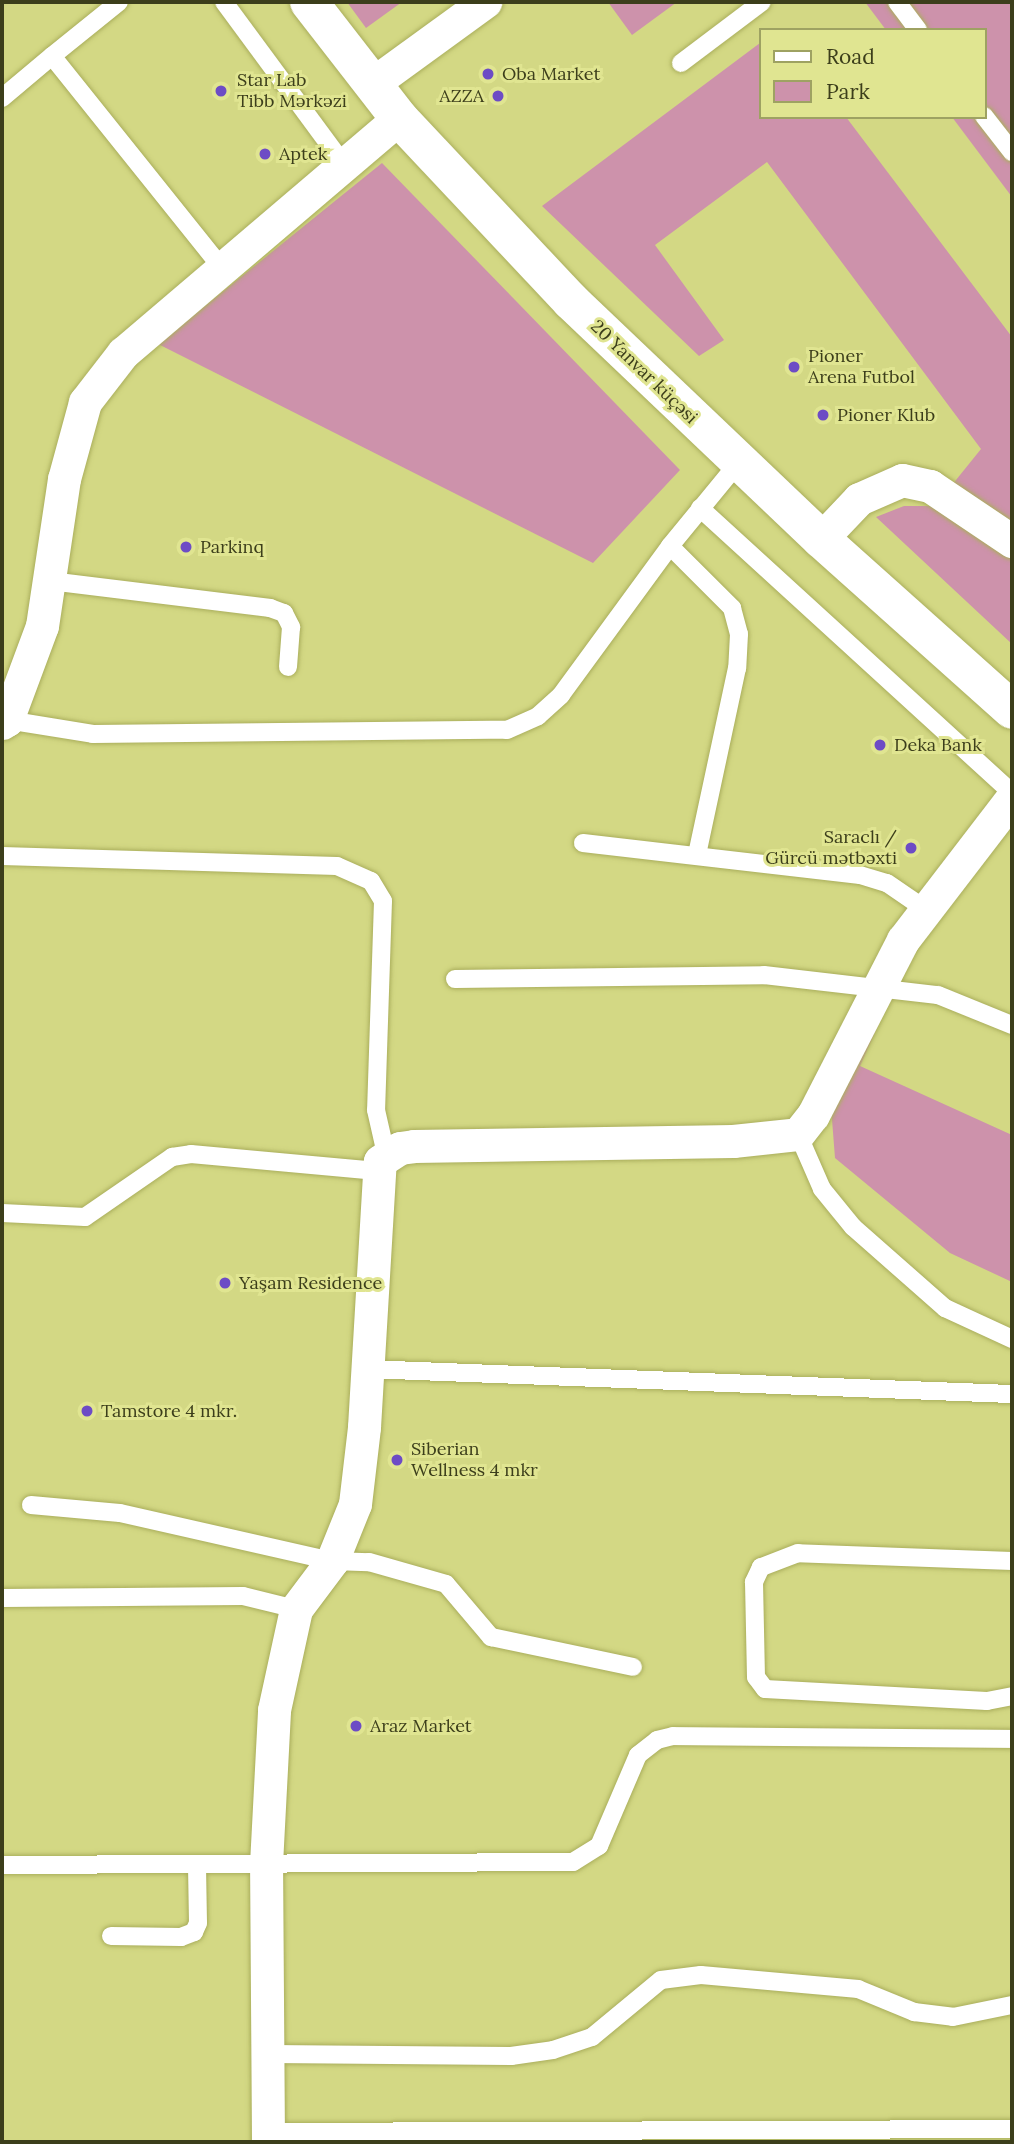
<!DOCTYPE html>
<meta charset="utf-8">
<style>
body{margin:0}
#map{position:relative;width:1014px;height:2144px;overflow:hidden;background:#d3d884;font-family:Lora,serif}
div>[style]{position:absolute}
.green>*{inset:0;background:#cd92ab}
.roads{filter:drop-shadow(0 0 2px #aaae5c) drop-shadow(0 0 2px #aaae5c)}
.service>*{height:18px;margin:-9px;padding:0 9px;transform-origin:9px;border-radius:9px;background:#fff}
.minor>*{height:33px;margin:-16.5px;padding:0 16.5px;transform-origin:16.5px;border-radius:16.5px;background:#fff}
.tertiary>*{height:38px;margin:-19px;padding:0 19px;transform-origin:19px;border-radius:19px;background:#fff}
.dots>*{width:19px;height:19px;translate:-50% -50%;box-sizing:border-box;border:4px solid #e0e591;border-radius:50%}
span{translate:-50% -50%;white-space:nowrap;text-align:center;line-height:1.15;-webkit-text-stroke:6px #e0e591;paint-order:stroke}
.poi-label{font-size:18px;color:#3c3e1b}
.left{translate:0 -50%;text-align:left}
.right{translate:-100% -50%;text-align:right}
.street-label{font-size:18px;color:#3c3e1b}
.frame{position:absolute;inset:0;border:4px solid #3c3e1b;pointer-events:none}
.legend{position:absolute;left:759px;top:28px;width:228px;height:91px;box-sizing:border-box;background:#e0e591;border:2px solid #9ea262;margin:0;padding:9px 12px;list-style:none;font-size:21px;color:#3c3e1b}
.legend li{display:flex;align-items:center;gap:14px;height:35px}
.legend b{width:35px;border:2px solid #9ea262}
</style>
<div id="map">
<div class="green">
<i style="clip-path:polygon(347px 2px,402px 2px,366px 28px)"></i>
<i style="clip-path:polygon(608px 2px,677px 2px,632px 35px)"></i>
<i style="clip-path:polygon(865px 2px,1012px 2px,1012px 197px,952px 117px,984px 117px,984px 30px,886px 30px)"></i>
<i style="clip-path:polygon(760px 43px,760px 117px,846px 117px,1012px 337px,1012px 644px,876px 517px,904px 506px,935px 506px,981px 449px,767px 162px,655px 245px,724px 340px,699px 356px,542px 206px)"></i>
<i style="clip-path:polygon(382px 163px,680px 470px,593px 563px,158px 344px)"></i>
<i style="clip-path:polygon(887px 1006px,860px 1066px,1012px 1135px,1012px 1282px,950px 1253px,835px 1158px,831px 1107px)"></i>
</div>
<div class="roads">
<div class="service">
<i style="left:224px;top:2px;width:202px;rotate:53.6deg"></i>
<i style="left:897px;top:2px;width:35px;rotate:53deg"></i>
<i style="left:52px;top:56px;width:86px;rotate:-38.9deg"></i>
<i style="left:681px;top:63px;width:101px;rotate:-37deg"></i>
<i style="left:2px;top:98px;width:65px;rotate:-40deg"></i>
<i style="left:52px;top:56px;width:270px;rotate:51.3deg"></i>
<i style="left:984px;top:116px;width:46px;rotate:52.1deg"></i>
<i style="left:700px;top:508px;width:423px;rotate:42.4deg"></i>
<i style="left:670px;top:546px;width:88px;rotate:45deg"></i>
<i style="left:732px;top:608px;width:27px;rotate:75deg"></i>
<i style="left:739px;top:634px;width:34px;rotate:93deg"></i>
<i style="left:737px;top:668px;width:191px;rotate:102.1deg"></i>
<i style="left:50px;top:581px;width:222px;rotate:7deg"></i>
<i style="left:270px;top:608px;width:15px;rotate:20deg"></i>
<i style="left:284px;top:613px;width:16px;rotate:63deg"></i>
<i style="left:291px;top:627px;width:40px;rotate:94.3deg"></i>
<i style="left:7px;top:720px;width:87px;rotate:9.2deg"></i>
<i style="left:93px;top:734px;width:414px;rotate:-0.6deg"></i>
<i style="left:507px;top:730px;width:34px;rotate:-24deg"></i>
<i style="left:538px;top:716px;width:31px;rotate:-42deg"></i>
<i style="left:561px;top:695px;width:185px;rotate:-53.8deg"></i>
<i style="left:670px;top:546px;width:109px;rotate:-50.6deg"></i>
<i style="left:583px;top:843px;width:279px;rotate:6.6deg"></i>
<i style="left:860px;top:875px;width:28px;rotate:17deg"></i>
<i style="left:887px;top:883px;width:46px;rotate:34.4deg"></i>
<i style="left:2px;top:856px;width:335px;rotate:1.7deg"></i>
<i style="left:337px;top:866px;width:37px;rotate:24deg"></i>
<i style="left:371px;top:881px;width:23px;rotate:59deg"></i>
<i style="left:383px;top:901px;width:209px;rotate:91.9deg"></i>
<i style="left:376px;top:1110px;width:45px;rotate:77.2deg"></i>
<i style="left:455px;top:979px;width:309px;rotate:-0.7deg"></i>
<i style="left:764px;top:975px;width:175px;rotate:6.6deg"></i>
<i style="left:938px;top:995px;width:80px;rotate:22.1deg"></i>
<i style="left:798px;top:1134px;width:60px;rotate:66.4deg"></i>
<i style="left:822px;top:1189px;width:49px;rotate:50.8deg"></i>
<i style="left:853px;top:1227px;width:123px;rotate:41.4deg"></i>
<i style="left:945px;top:1308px;width:74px;rotate:24.8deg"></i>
<i style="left:2px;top:1213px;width:83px;rotate:2.8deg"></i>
<i style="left:85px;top:1217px;width:106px;rotate:-34.6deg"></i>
<i style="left:172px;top:1157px;width:19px;rotate:-9deg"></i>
<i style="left:191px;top:1154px;width:187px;rotate:5.2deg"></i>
<i style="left:366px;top:1369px;width:646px;rotate:2.22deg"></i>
<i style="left:31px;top:1505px;width:89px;rotate:5.1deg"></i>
<i style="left:120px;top:1513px;width:217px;rotate:12.8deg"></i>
<i style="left:332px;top:1561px;width:37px;rotate:2deg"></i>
<i style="left:369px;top:1562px;width:80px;rotate:15.9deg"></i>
<i style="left:446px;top:1584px;width:70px;rotate:49.7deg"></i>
<i style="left:491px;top:1637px;width:145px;rotate:11.9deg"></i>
<i style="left:1012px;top:1561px;width:214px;rotate:-177.9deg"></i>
<i style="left:798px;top:1553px;width:40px;rotate:159deg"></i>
<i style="left:761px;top:1567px;width:17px;rotate:115deg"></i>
<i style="left:754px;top:1582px;width:95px;rotate:88.8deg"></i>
<i style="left:756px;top:1677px;width:15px;rotate:53deg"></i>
<i style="left:765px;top:1689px;width:222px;rotate:3.1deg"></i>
<i style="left:987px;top:1701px;width:25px;rotate:-11deg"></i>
<i style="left:2px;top:1598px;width:241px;rotate:-0.5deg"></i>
<i style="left:243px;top:1596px;width:55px;rotate:13.8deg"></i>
<i style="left:2px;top:1865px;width:571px;rotate:-0.3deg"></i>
<i style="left:573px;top:1862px;width:31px;rotate:-32deg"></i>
<i style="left:599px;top:1846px;width:99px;rotate:-66.8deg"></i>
<i style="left:638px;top:1755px;width:24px;rotate:-38deg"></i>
<i style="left:657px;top:1740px;width:16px;rotate:-14deg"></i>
<i style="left:673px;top:1736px;width:339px;rotate:0.5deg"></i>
<i style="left:111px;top:1936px;width:70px;rotate:0.8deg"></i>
<i style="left:181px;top:1937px;width:14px;rotate:-21deg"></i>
<i style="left:194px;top:1932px;width:10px;rotate:-66deg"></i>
<i style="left:198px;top:1923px;width:59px;rotate:-91deg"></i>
<i style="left:269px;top:2054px;width:242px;rotate:0.5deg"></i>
<i style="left:511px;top:2056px;width:42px;rotate:-8.1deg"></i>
<i style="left:553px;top:2050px;width:41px;rotate:-18.4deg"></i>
<i style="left:592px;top:2037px;width:89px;rotate:-39.6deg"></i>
<i style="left:661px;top:1980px;width:40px;rotate:-7.1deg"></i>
<i style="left:701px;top:1975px;width:158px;rotate:5.1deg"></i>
<i style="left:858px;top:1989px;width:61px;rotate:22.3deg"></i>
<i style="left:914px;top:2012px;width:39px;rotate:7deg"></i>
<i style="left:953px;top:2017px;width:60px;rotate:-11.5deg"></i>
<i style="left:269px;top:2132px;width:743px;rotate:-0.23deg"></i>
</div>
<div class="minor">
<i style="left:372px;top:84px;width:140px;rotate:-36deg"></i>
<i style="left:821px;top:539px;width:55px;rotate:-46.5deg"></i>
<i style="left:859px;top:499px;width:47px;rotate:-23.8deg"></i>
<i style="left:902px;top:480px;width:29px;rotate:12deg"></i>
<i style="left:930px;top:486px;width:99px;rotate:33.9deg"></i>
<i style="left:2px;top:723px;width:6px;rotate:-31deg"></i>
<i style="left:7px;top:720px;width:100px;rotate:-69.6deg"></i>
<i style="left:42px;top:626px;width:149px;rotate:-81.5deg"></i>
<i style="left:64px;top:479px;width:80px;rotate:-74.7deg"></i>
<i style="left:85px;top:402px;width:62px;rotate:-52.2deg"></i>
<i style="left:123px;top:353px;width:362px;rotate:-40.4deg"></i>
<i style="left:268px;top:2142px;width:278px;rotate:-90.4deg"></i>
<i style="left:266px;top:1864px;width:154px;rotate:-87deg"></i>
<i style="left:274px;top:1710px;width:103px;rotate:-77.7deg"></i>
<i style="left:296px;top:1609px;width:60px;rotate:-53.1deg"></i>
<i style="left:332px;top:1561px;width:61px;rotate:-68deg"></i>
<i style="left:355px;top:1504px;width:78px;rotate:-83.3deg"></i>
<i style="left:364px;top:1427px;width:266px;rotate:-86.6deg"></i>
<i style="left:380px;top:1161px;width:24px;rotate:-33deg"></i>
<i style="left:400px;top:1148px;width:14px;rotate:-8deg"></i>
<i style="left:414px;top:1146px;width:319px;rotate:-0.9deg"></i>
<i style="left:733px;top:1141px;width:65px;rotate:-6.1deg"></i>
<i style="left:798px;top:1134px;width:24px;rotate:-52deg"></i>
<i style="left:813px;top:1115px;width:197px;rotate:-62.8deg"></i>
<i style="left:903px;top:940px;width:179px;rotate:-52.5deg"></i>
</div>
<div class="tertiary">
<i style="left:309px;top:2px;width:147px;rotate:52.2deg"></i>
<i style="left:399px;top:118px;width:251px;rotate:46.8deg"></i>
<i style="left:571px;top:301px;width:345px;rotate:43.6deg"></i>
<i style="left:821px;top:539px;width:256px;rotate:41.8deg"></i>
</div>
</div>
<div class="dots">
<i style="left:488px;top:74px;background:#6d4cc5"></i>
<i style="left:221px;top:91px;background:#6d4cc5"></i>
<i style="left:498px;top:96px;background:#6d4cc5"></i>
<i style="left:265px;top:154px;background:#6d4cc5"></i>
<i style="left:794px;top:367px;background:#6d4cc5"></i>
<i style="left:823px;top:415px;background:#6d4cc5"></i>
<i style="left:186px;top:547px;background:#6d4cc5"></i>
<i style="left:880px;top:745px;background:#6d4cc5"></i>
<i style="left:911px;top:848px;background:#6d4cc5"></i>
<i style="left:225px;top:1283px;background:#6d4cc5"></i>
<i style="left:87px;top:1411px;background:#6d4cc5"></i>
<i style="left:397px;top:1460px;background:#6d4cc5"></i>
<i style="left:356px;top:1726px;background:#6d4cc5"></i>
</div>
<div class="poi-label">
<span class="left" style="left:502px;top:74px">Oba Market</span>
<span class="left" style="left:237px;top:91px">Star Lab<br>Tibb Mәrkәzi</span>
<span class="right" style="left:484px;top:96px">AZZA</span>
<span class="left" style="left:279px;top:154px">Aptek</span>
<span class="left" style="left:808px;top:367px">Pioner<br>Arena Futbol</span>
<span class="left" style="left:837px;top:415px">Pioner Klub</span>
<span class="left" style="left:200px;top:547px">Parkinq</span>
<span class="left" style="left:894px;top:745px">Deka Bank</span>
<span class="right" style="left:897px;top:848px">Saraclı /<br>Gürcü mətbəxti</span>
<span class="left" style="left:239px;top:1283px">Yaşam Residence</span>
<span class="left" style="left:101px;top:1411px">Tamstore 4 mkr.</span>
<span class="left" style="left:411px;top:1460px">Siberian<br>Wellness 4 mkr</span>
<span class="left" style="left:370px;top:1726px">Araz Market</span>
</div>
<div class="street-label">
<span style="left:644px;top:372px;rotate:44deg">20 Yanvar küçəsi</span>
</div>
<div class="frame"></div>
<ul class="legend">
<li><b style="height:9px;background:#fff"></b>Road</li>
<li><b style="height:19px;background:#cd92ab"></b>Park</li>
</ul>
</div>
